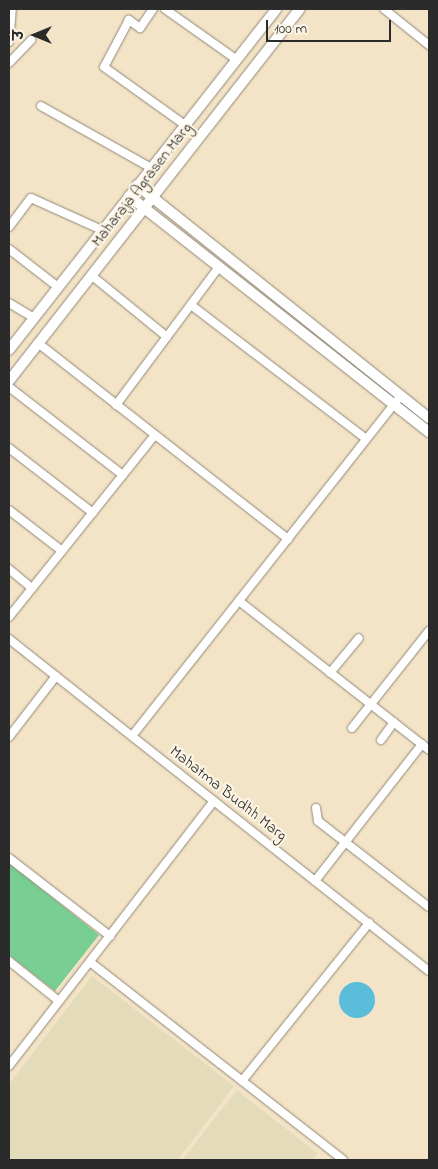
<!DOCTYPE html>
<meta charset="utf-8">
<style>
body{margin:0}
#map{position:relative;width:438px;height:1169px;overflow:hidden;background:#f4e4c7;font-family:"Indie Flower","Playpen Sans Deva",sans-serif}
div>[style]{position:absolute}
.built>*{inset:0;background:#e4dbba}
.green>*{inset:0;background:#78ce93}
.water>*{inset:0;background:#5cbddb}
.round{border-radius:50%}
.roads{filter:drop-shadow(0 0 1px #908879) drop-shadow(0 0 1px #908879)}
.minor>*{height:8px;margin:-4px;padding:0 4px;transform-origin:4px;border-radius:4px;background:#fff}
.tertiary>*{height:10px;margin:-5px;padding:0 5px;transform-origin:5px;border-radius:5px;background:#fff}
span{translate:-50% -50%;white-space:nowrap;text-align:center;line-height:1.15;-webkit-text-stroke:4.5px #fcf5e5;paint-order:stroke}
.street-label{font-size:16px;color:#2b2b2b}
.frame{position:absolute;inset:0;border:10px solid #2b2b2b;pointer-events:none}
.north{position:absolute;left:10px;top:10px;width:50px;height:50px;-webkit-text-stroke:4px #fcf5e5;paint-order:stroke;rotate:270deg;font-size:14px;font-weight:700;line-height:20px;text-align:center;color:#2b2b2b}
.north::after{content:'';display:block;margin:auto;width:18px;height:22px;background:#2b2b2b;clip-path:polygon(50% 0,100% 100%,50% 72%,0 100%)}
.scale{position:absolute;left:266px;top:20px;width:125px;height:22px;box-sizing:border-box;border:2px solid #2b2b2b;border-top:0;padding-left:6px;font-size:15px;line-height:18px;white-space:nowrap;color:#2b2b2b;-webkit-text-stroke:4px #fcf5e5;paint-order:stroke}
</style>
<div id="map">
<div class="built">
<i style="clip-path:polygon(92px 976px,234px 1086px,178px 1160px,9px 1160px,9px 1084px)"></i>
<i style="clip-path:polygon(237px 1090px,318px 1154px,313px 1160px,182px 1160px)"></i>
</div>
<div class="green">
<i style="clip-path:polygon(9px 863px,99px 935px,55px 991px,9px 955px)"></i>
</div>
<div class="water">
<i class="round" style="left:339px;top:982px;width:36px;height:36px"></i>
</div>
<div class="roads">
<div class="minor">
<i style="left:153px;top:9px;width:23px;rotate:124deg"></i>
<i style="left:140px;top:28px;width:14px;rotate:-144deg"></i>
<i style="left:129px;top:20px;width:53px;rotate:118deg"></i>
<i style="left:104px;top:67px;width:100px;rotate:35.6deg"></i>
<i style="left:165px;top:9px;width:87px;rotate:35.2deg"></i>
<i style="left:384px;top:9px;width:58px;rotate:38.7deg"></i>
<i style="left:9px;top:42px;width:33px;rotate:-85deg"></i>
<i style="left:9px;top:63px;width:32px;rotate:-46deg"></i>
<i style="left:41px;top:106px;width:126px;rotate:29.4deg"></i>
<i style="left:9px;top:227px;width:36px;rotate:-53deg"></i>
<i style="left:31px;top:198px;width:78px;rotate:24.3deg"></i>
<i style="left:9px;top:249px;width:62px;rotate:37.8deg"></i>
<i style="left:91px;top:275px;width:98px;rotate:39.2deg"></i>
<i style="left:9px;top:303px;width:29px;rotate:31deg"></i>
<i style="left:191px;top:305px;width:220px;rotate:37.4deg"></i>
<i style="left:38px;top:343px;width:318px;rotate:38.1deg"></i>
<i style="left:9px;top:387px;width:144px;rotate:37.7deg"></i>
<i style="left:116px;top:405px;width:172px;rotate:-53.3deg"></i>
<i style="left:9px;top:448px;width:106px;rotate:37.7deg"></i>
<i style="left:9px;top:510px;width:67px;rotate:37.7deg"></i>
<i style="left:9px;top:569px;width:30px;rotate:40deg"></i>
<i style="left:239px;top:601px;width:241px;rotate:38.1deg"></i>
<i style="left:9px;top:617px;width:233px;rotate:-51.3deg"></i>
<i style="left:9px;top:639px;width:535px;rotate:38.33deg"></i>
<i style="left:330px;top:673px;width:45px;rotate:-50.4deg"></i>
<i style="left:352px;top:728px;width:124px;rotate:-51.6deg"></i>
<i style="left:132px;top:736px;width:428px;rotate:-51.7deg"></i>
<i style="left:9px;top:737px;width:77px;rotate:-52.4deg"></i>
<i style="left:381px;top:740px;width:22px;rotate:-54deg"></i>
<i style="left:316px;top:808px;width:13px;rotate:81deg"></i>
<i style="left:318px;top:821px;width:140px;rotate:37.8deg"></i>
<i style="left:9px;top:858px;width:128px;rotate:37.7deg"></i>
<i style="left:315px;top:881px;width:174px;rotate:-52deg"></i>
<i style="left:9px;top:961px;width:64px;rotate:38.7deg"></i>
<i style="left:90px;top:962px;width:321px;rotate:38deg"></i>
<i style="left:9px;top:1066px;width:335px;rotate:-52.3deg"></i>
<i style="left:242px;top:1081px;width:203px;rotate:-51.2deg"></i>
</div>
<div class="tertiary">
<i style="left:137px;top:185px;width:374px;rotate:38.6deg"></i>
<i style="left:129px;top:196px;width:382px;rotate:38.2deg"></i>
<i style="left:9px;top:350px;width:433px;rotate:-51.9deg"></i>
<i style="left:9px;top:381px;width:472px;rotate:-52deg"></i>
</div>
</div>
<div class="street-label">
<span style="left:142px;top:185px;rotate:-52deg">Maharaja Agrasen Marg</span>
<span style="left:228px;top:794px;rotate:38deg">Mahatma Budhh Marg</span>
</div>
<div class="frame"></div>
<div class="north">उ</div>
<div class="scale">100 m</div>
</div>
